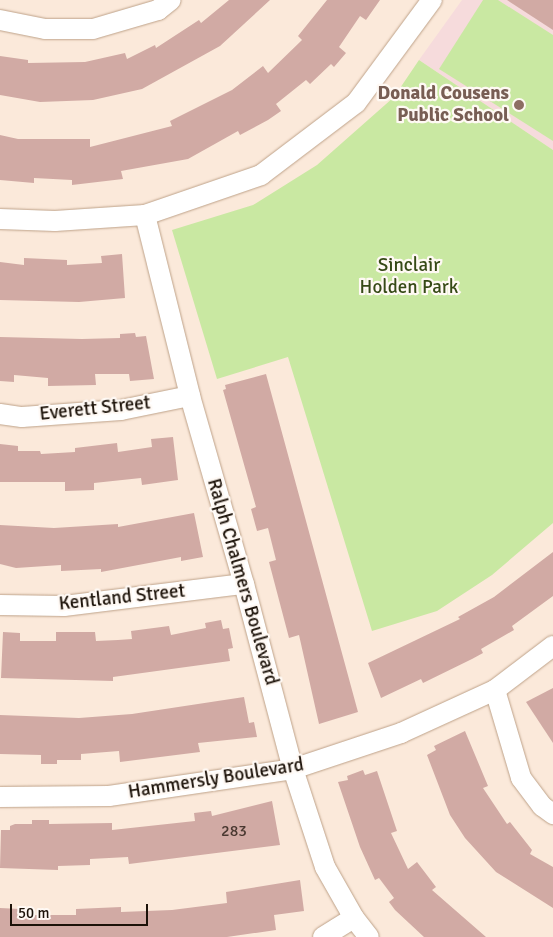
<!DOCTYPE html>
<style>
body{margin:0}
#map{position:relative;width:553px;height:937px;overflow:hidden;background:#fbe9da;font-family:Signika,sans-serif}
div>[style]{position:absolute}
.education>*{inset:0;background:#f6dbdc}
.green>*{inset:0;background:#c9e8a2}
.building>*{inset:0;background:#d1aaa4}
.roads{filter:drop-shadow(0 0 1px #bea289) drop-shadow(0 0 1px #bea289)}
.street>*{height:20px;margin:-10px;padding:0 10px;transform-origin:10px;border-radius:10px;background:#fff}
.dots>*{width:14px;height:14px;translate:-50% -50%;box-sizing:border-box;border:2px solid #fff9f4;border-radius:50%}
span{translate:-50% -50%;white-space:nowrap;text-align:center;line-height:1.15;-webkit-text-stroke:4.5px #fff9f4;paint-order:stroke}
.number-label{font-size:16px;color:#493830}
.number-label span{-webkit-text-stroke-width:0}
.education-label{font-size:19px;color:#785e54;font-weight:700}
.right{translate:-100% -50%;text-align:right}
.park-label{font-size:19px;color:#364a16}
.street-label{font-size:19px;color:#1c1209}
.scale{position:absolute;left:10px;top:904px;width:138px;height:22px;box-sizing:border-box;border:2px solid #1c1209;border-top:0;padding-left:6px;font-size:15px;line-height:18px;white-space:nowrap;color:#1c1209;-webkit-text-stroke:4px #fff9f4;paint-order:stroke}
</style>
<div id="map">
<div class="education">
<i style="clip-path:polygon(462px 0,553px 0,553px 150px,419px 60px)"></i>
</div>
<div class="green">
<i style="clip-path:polygon(483px 0,498px 0,553px 35px,553px 141px,439px 69px)"></i>
<i style="clip-path:polygon(419px 60px,553px 150px,553px 523px,492px 575px,437px 611px,372px 631px,288px 357px,217px 379px,172px 230px,253px 205px,317px 165px,394px 97px)"></i>
</div>
<div class="building">
<i style="clip-path:polygon(229px 0,270px 0,220px 46px,142px 89px,93px 100px,40px 102px,0 95px,0 56px,28px 60px,28px 63px,85px 62px,125px 53px,127px 59px,155px 45px,156px 48px,199px 20px,201px 23px)"></i>
<i style="clip-path:polygon(327px 0,380px 0,366px 20px,360px 16px,339px 47px,346px 53px,334px 67px,331px 64px,310px 84px,306px 80px,276px 104px,281px 111px,268px 120px,240px 135px,238px 131px,188px 159px,121px 171px,123px 179px,72px 185px,72px 180px,34px 178px,34px 183px,0 180px,0 135px,18px 139px,90px 139px,90px 147px,172px 126px,170px 121px,232px 90px,263px 66px,268px 73px,302px 40px,298px 36px)"></i>
<i style="clip-path:polygon(507px 0,553px 0,553px 30px)"></i>
<i style="clip-path:polygon(122px 254px,125px 298px,79px 302px,0 300px,0 262px,24px 265px,24px 258px,67px 260px,67px 265px,102px 263px,101px 256px)"></i>
<i style="clip-path:polygon(135px 333px,136px 337px,146px 336px,154px 379px,130px 381px,129px 374px,95px 374px,96px 385px,48px 386px,48px 378px,14px 375px,14px 382px,0 381px,0 337px,82px 339px,120px 338px,120px 334px)"></i>
<i style="clip-path:polygon(266px 374px,358px 712px,319px 724px,299px 635px,289px 638px,269px 562px,276px 560px,268px 528px,257px 531px,251px 509px,256px 507px,223px 390px,226px 389px,225px 385px)"></i>
<i style="clip-path:polygon(173px 437px,178px 480px,142px 485px,141px 478px,94px 483px,94px 490px,65px 491px,65px 482px,0 482px,0 444px,18px 446px,18px 451px,40px 451px,41px 454px,75px 452px,75px 448px,117px 443px,118px 452px,152px 447px,151px 439px)"></i>
<i style="clip-path:polygon(194px 513px,203px 557px,181px 561px,181px 557px,101px 572px,101px 569px,61px 571px,61px 565px,16px 568px,0 564px,0 525px,54px 528px,118px 524px,118px 527px)"></i>
<i style="clip-path:polygon(553px 552px,553px 596px,512px 626px,514px 630px,481px 649px,483px 653px,472px 659px,423px 683px,421px 679px,381px 698px,368px 663px,460px 619px,458px 617px,494px 597px)"></i>
<i style="clip-path:polygon(221px 620px,223px 629px,229px 628px,233px 648px,228px 649px,230px 661px,113px 677px,113px 681px,1px 678px,3px 632px,20px 633px,20px 641px,56px 641px,56px 632px,95px 632px,96px 641px,118px 640px,132px 639px,131px 631px,169px 626px,171px 635px,206px 628px,205px 623px)"></i>
<i style="clip-path:polygon(553px 688px,553px 743px,526px 702px)"></i>
<i style="clip-path:polygon(244px 697px,249px 723px,254px 722px,257px 737px,198px 743px,200px 752px,120px 762px,119px 751px,81px 754px,81px 760px,57px 760px,57px 764px,41px 764px,41px 755px,0 754px,0 715px,79px 718px,132px 714px)"></i>
<i style="clip-path:polygon(465px 731px,488px 786px,483px 788px,507px 824px,510px 822px,532px 850px,530px 854px,553px 867px,553px 908px,496px 872px,465px 838px,450px 815px,427px 755px,436px 750px,434px 746px)"></i>
<i style="clip-path:polygon(363px 770px,365px 775px,377px 771px,397px 831px,391px 833px,408px 869px,417px 862px,436px 887px,432px 890px,486px 937px,424px 937px,395px 910px,389px 902px,394px 898px,379px 878px,375px 880px,360px 847px,338px 782px,348px 780px,347px 776px)"></i>
<i style="clip-path:polygon(272px 801px,280px 845px,129px 864px,128px 857px,90px 859px,90px 865px,58px 866px,58px 870px,0 868px,1px 830px,10px 830px,10px 826px,15px 824px,32px 824px,32px 820px,49px 820px,49px 824px,112px 823px,112px 830px,195px 821px,194px 813px,211px 811px,212px 816px)"></i>
<i style="clip-path:polygon(300px 880px,304px 911px,274px 915px,276px 930px,227px 937px,0 937px,0 908px,20px 909px,20px 915px,76px 915px,76px 909px,121px 907px,121px 912px,172px 910px,227px 903px,226px 892px)"></i>
</div>
<div class="roads">
<div class="street">
<i style="left:0;top:20px;width:46px;rotate:11.3deg"></i>
<i style="left:45px;top:29px;width:48px"></i>
<i style="left:93px;top:29px;width:68px;rotate:-16.3deg"></i>
<i style="left:158px;top:10px;width:16px;rotate:-38deg"></i>
<i style="left:145px;top:215px;width:187px;rotate:76deg"></i>
<i style="left:190px;top:396px;width:196px;rotate:74deg"></i>
<i style="left:244px;top:584px;width:191px;rotate:75.2deg"></i>
<i style="left:293px;top:769px;width:103px;rotate:71.9deg"></i>
<i style="left:325px;top:867px;width:59px;rotate:60.4deg"></i>
<i style="left:354px;top:918px;width:24px;rotate:52deg"></i>
<i style="left:0;top:219px;width:55px;rotate:2.1deg"></i>
<i style="left:55px;top:221px;width:90px;rotate:-3.8deg"></i>
<i style="left:145px;top:215px;width:123px;rotate:-19deg"></i>
<i style="left:261px;top:175px;width:119px;rotate:-37.2deg"></i>
<i style="left:356px;top:103px;width:128px;rotate:-53.6deg"></i>
<i style="left:0;top:414px;width:22px;rotate:8deg"></i>
<i style="left:22px;top:417px;width:99px;rotate:-4deg"></i>
<i style="left:121px;top:410px;width:70px;rotate:-11.5deg"></i>
<i style="left:0;top:605px;width:64px;rotate:0.9deg"></i>
<i style="left:64px;top:606px;width:181px;rotate:-7deg"></i>
<i style="left:495px;top:690px;width:92px;rotate:73.5deg"></i>
<i style="left:521px;top:778px;width:35px;rotate:53deg"></i>
<i style="left:542px;top:806px;width:14px;rotate:36deg"></i>
<i style="left:0;top:797px;width:109px;rotate:-0.5deg"></i>
<i style="left:109px;top:796px;width:186px;rotate:-8.3deg"></i>
<i style="left:293px;top:769px;width:114px;rotate:-18.4deg"></i>
<i style="left:401px;top:733px;width:103px;rotate:-24.6deg"></i>
<i style="left:495px;top:690px;width:73px;rotate:-37.2deg"></i>
<i style="left:323px;top:937px;width:36px;rotate:-32deg"></i>
</div>
</div>
<div class="dots">
<i style="left:519px;top:105px;background:#8d6e63"></i>
</div>
<div class="number-label">
<span style="left:234px;top:831px">283</span>
</div>
<div class="education-label">
<span class="right" style="left:509px;top:105px">Donald Cousens<br>Public School</span>
</div>
<div class="park-label">
<span style="left:409px;top:277px">Sinclair<br>Holden Park</span>
</div>
<div class="street-label">
<span style="left:95px;top:409px;rotate:-6deg">Everett Street</span>
<span style="left:242px;top:582px;rotate:74deg">Ralph Chalmers Boulevard</span>
<span style="left:122px;top:598px;rotate:-6deg">Kentland Street</span>
<span style="left:216px;top:779px;rotate:-9deg">Hammersly Boulevard</span>
</div>
<div class="scale">50 m</div>
</div>
